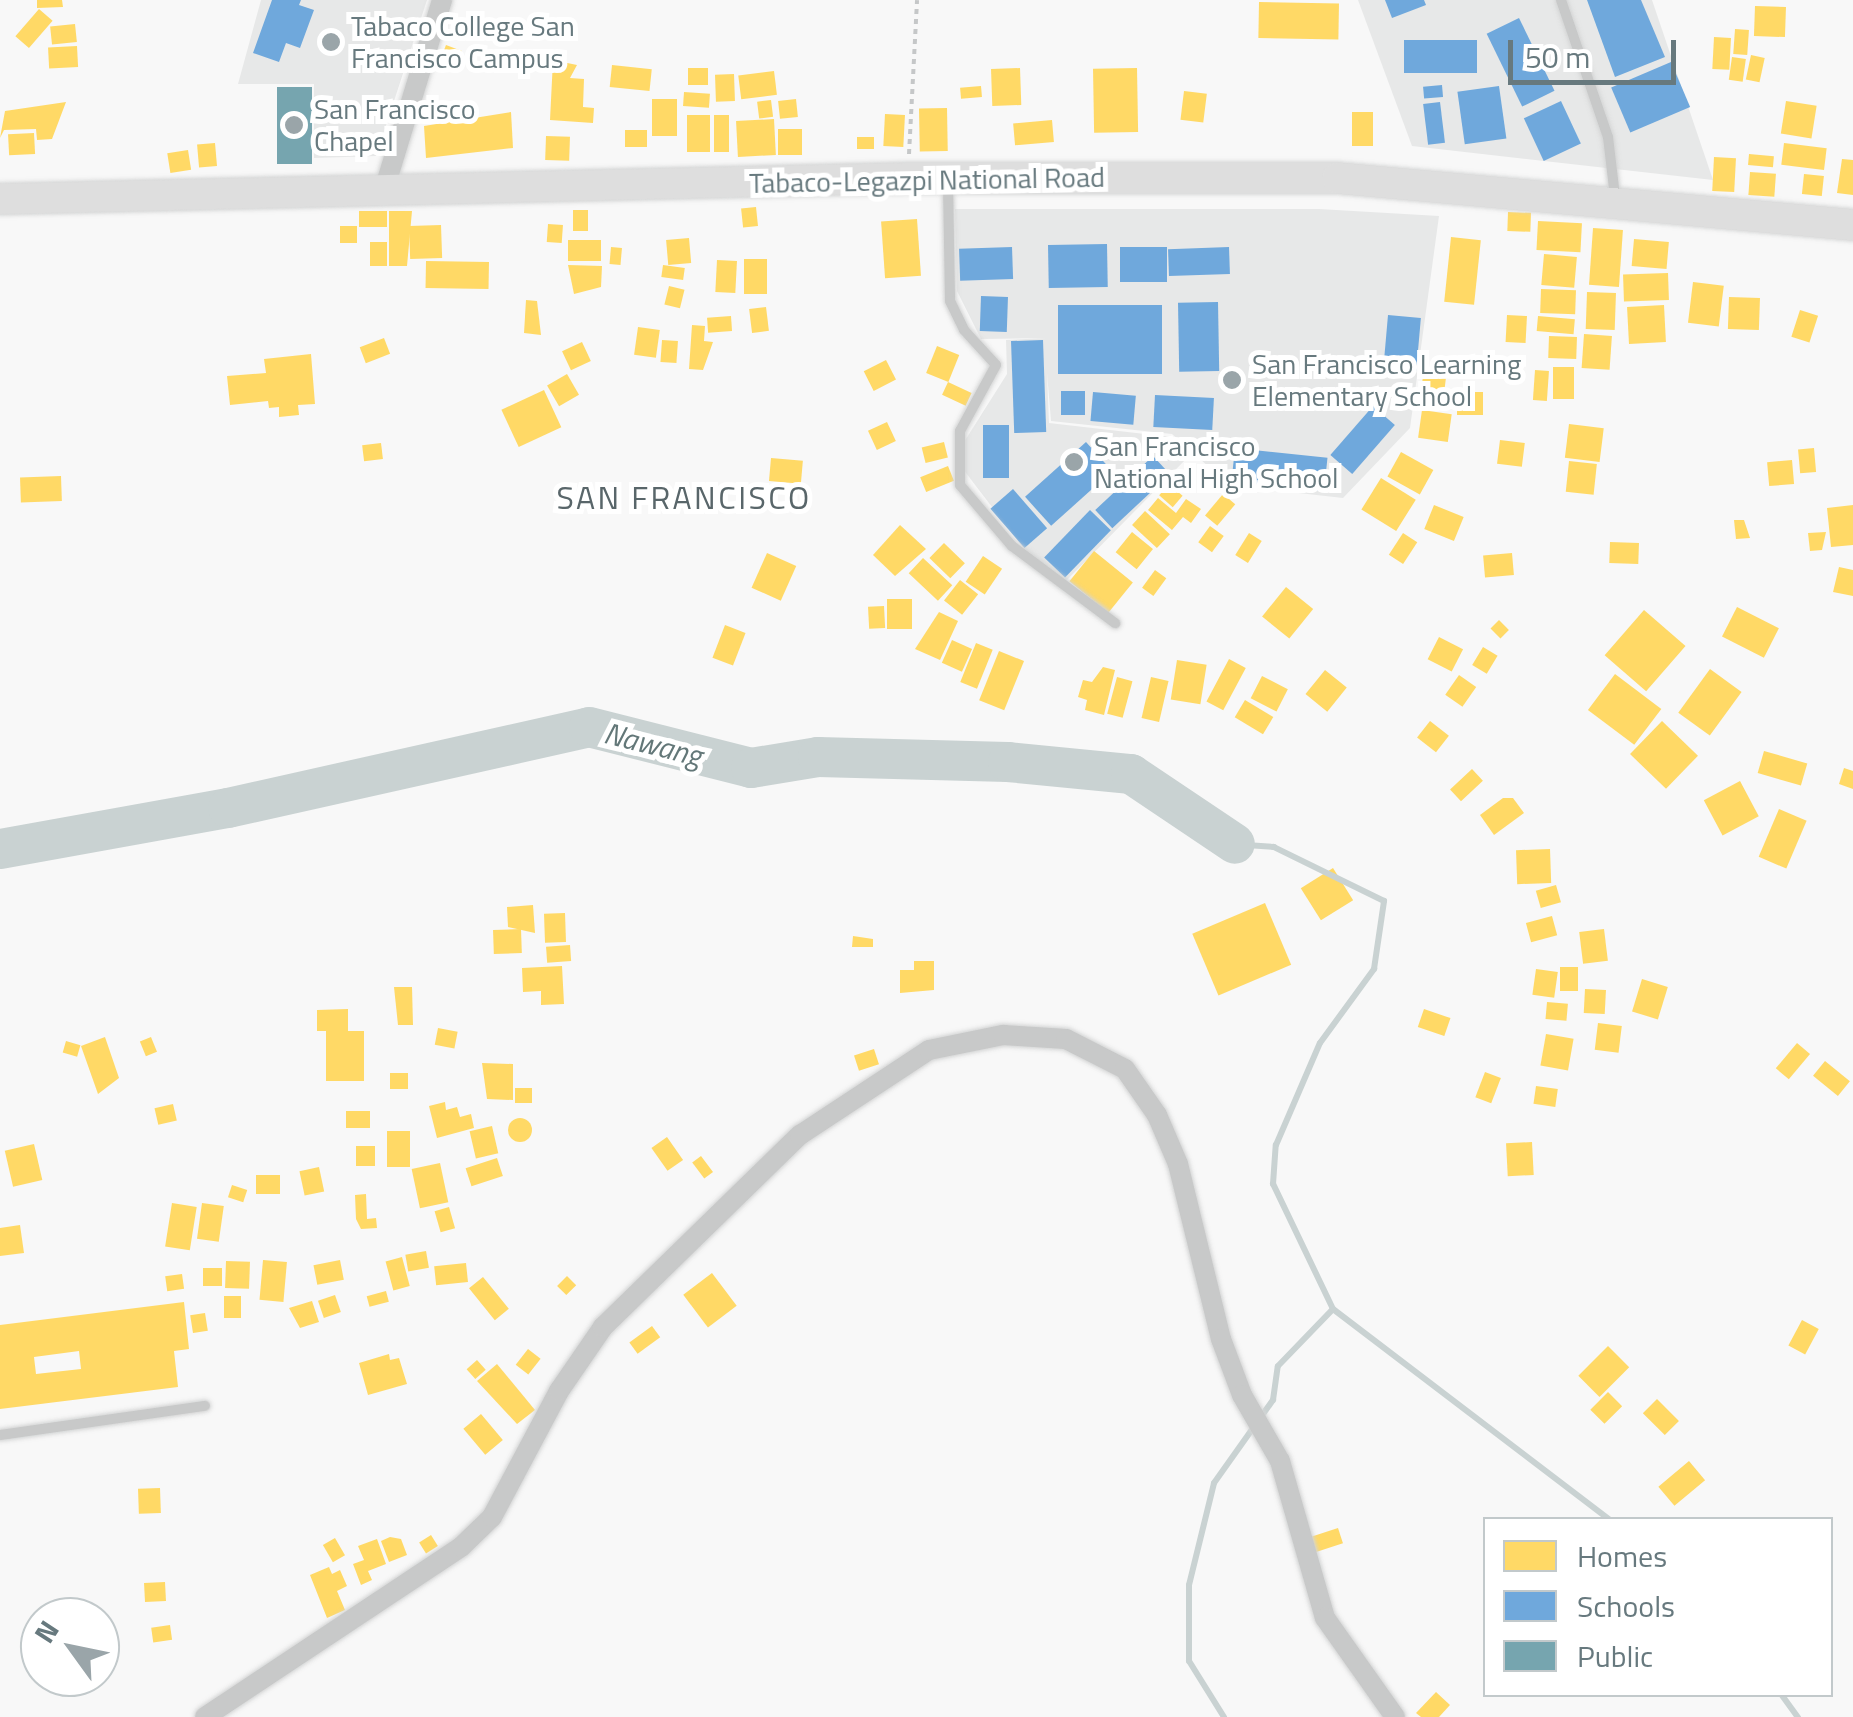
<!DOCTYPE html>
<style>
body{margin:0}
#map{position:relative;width:1853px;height:1717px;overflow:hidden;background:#f8f8f8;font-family:"Titillium Web",sans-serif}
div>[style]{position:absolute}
.built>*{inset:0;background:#e7e8e8}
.homes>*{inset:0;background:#ffd966;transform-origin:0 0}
.round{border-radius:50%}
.schools>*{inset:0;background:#6fa8dc;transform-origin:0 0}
.public>*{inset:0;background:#76a5af;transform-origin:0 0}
.stream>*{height:6px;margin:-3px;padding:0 3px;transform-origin:3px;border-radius:3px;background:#c9d2d2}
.river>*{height:40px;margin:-20px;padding:0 20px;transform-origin:20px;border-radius:20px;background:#c9d2d2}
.path>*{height:4px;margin-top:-2px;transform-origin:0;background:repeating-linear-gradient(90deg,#c5c7c8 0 5px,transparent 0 10px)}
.roads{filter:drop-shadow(0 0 2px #d3d4d4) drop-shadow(0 0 2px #d3d4d4)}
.service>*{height:10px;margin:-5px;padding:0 5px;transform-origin:5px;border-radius:5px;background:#c8c9c9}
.minor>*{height:20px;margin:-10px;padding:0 10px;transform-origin:10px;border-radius:10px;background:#c8c9c9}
.primary>*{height:30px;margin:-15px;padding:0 15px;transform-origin:15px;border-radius:15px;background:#dedede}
.dots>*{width:28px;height:28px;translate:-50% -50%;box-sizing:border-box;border:5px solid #fff;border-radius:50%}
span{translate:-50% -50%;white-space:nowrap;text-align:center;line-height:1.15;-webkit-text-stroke:10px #fff;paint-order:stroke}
.poi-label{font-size:28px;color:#67797e}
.left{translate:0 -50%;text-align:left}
.street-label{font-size:28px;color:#67797e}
.water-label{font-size:30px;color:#637778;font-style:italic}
.quarter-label{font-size:32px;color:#59666a;letter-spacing:2.5px}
.legend{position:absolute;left:1483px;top:1517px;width:350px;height:180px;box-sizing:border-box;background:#fff;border:2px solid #c2c9cb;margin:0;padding:12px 18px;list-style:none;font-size:30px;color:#67797e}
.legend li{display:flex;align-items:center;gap:20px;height:50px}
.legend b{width:50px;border:2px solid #c2c9cb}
.north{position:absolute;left:20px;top:1597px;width:100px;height:100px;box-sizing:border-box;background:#fff;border:2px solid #c2c9cb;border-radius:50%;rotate:303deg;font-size:28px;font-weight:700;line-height:40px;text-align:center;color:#67797e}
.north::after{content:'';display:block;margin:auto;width:35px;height:45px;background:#9aa5a9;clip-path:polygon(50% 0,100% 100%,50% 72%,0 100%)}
.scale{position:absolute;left:1508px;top:40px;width:168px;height:45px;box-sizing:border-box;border:5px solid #67797e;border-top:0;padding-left:12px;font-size:30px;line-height:35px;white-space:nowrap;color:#67797e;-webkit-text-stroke:8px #fff;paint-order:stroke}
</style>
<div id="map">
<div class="built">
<i style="clip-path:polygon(261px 0,427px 0,376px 156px,314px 158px,314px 84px,238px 84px)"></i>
<i style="clip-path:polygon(1358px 0,1652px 0,1713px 180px,1412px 146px)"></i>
<i style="clip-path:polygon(955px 209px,1319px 209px,1439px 216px,1410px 428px,1343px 498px,1229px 485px,1172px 434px,1051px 421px,1047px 373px,1049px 423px,1171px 437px,1191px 454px,1066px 581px,1024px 549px,963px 469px,964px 442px,1007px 374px,1006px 340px,1046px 338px,981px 339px,957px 291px)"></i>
</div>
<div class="homes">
<i style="clip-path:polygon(37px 0,62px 0,63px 7px,37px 8px)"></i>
<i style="left:1259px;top:2px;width:80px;height:36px;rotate:1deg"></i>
<i style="left:1755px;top:6px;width:31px;height:30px;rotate:2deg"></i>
<i style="left:39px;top:9px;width:18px;height:36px;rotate:41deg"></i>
<i style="left:75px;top:24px;width:18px;height:25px;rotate:84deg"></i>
<i style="left:1735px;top:29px;width:14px;height:25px;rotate:4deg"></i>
<i style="left:1714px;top:37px;width:17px;height:32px;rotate:3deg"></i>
<i style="left:446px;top:45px;width:17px;height:18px;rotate:21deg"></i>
<i style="left:77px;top:46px;width:21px;height:29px;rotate:87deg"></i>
<i style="left:1751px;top:55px;width:14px;height:25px;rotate:12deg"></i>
<i style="left:1732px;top:57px;width:14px;height:23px;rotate:8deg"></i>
<i style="clip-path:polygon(553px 60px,577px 65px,570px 78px,584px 79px,583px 107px,594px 108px,593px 123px,550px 120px)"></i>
<i style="left:612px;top:65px;width:40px;height:22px;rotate:6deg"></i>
<i style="left:708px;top:68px;width:17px;height:20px;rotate:90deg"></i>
<i style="left:1020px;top:68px;width:37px;height:29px;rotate:88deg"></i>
<i style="left:1137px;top:68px;width:64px;height:44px;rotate:89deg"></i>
<i style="left:774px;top:71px;width:24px;height:36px;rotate:83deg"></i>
<i style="left:734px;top:74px;width:27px;height:19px;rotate:88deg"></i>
<i style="left:981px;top:86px;width:11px;height:21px;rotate:85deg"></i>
<i style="left:1184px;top:91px;width:23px;height:29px;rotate:7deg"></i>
<i style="left:684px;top:92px;width:26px;height:14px;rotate:4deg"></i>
<i style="left:652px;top:99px;width:25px;height:37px"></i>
<i style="left:796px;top:99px;width:18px;height:18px;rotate:84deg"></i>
<i style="left:771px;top:100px;width:17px;height:14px;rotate:83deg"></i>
<i style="left:1786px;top:101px;width:31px;height:33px;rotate:9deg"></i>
<i style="clip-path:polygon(66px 102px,52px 139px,37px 140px,36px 129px,4px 130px,0 138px,5px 111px)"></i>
<i style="left:947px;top:108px;width:43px;height:28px;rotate:89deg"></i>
<i style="clip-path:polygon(511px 112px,513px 148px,426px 158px,424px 126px)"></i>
<i style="left:1352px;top:112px;width:21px;height:34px"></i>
<i style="left:885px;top:114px;width:20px;height:32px;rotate:3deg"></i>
<i style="left:687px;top:115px;width:23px;height:37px"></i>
<i style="left:729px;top:115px;width:37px;height:15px;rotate:90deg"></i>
<i style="left:774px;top:119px;width:36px;height:38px;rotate:87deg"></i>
<i style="left:1052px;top:120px;width:22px;height:39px;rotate:85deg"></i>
<i style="left:778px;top:129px;width:24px;height:26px"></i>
<i style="left:647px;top:130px;width:17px;height:22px;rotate:90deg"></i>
<i style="left:34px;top:133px;width:21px;height:26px;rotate:87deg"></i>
<i style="left:546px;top:136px;width:24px;height:24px;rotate:2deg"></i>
<i style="left:857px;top:137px;width:17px;height:12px"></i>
<i style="left:215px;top:143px;width:23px;height:18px;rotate:85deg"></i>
<i style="left:1784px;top:143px;width:43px;height:22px;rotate:7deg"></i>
<i style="left:188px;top:150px;width:20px;height:21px;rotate:81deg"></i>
<i style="left:1749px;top:154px;width:25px;height:11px;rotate:5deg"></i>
<i style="left:1714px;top:157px;width:22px;height:34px;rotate:3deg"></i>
<i style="clip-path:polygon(1842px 159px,1853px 160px,1853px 195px,1837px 193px)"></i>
<i style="left:1750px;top:172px;width:26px;height:23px;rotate:4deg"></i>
<i style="left:1804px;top:174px;width:20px;height:20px;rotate:6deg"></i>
<i style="left:756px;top:207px;width:19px;height:15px;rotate:84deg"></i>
<i style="left:573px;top:210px;width:15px;height:21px"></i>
<i style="left:359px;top:211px;width:28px;height:16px"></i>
<i style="clip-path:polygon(389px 211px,412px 211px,407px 266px,389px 266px)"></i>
<i style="left:1508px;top:212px;width:23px;height:19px;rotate:2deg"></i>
<i style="left:917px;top:219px;width:57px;height:36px;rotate:86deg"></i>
<i style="left:1538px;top:221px;width:44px;height:29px;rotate:3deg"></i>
<i style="left:548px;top:224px;width:15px;height:18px;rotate:4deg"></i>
<i style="left:441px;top:225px;width:33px;height:32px;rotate:88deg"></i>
<i style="left:340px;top:226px;width:17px;height:17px"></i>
<i style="left:1593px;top:228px;width:30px;height:57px;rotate:4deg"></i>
<i style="left:1451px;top:237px;width:30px;height:65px;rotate:6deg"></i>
<i style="left:689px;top:238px;width:25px;height:23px;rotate:85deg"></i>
<i style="left:1634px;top:239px;width:35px;height:27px;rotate:5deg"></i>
<i style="left:568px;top:240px;width:33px;height:21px"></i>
<i style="left:370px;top:242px;width:17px;height:24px"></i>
<i style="left:611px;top:247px;width:11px;height:17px;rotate:5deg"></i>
<i style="left:1544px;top:254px;width:33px;height:31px;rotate:5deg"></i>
<i style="left:744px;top:259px;width:23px;height:35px"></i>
<i style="left:717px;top:260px;width:20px;height:32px;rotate:3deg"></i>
<i style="left:426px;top:261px;width:63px;height:27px;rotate:1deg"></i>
<i style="clip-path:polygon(568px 265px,602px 266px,601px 287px,574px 294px)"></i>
<i style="left:663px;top:265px;width:22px;height:12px;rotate:8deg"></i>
<i style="left:1668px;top:273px;width:27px;height:45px;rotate:88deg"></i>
<i style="left:1693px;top:282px;width:31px;height:41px;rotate:7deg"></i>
<i style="left:669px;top:286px;width:16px;height:19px;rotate:14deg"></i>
<i style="left:1541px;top:289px;width:35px;height:24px;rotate:2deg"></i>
<i style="left:1587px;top:292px;width:29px;height:37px;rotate:2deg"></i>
<i style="left:1729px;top:297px;width:31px;height:32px;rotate:2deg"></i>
<i style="clip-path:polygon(526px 300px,537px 301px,541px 335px,524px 333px)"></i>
<i style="left:1664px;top:305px;width:37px;height:37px;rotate:87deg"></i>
<i style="left:766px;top:307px;width:24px;height:17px;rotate:83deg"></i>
<i style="left:1800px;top:310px;width:19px;height:28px;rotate:18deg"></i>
<i style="left:1507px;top:315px;width:20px;height:27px;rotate:3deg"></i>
<i style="left:731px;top:316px;width:15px;height:24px;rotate:86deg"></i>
<i style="left:1538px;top:316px;width:37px;height:15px;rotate:5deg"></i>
<i style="clip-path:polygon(692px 325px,705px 326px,704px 341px,713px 342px,703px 370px,689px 369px)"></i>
<i style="left:638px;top:327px;width:22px;height:28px;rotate:8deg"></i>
<i style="left:1584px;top:334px;width:28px;height:34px;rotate:4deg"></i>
<i style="left:1549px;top:336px;width:28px;height:22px;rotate:2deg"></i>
<i style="left:384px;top:338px;width:17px;height:26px;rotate:69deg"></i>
<i style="left:662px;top:340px;width:16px;height:22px;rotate:4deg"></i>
<i style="left:582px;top:342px;width:21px;height:22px;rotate:65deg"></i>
<i style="left:937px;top:346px;width:24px;height:29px;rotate:22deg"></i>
<i style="clip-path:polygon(311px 354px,315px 404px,298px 405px,299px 415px,279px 417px,279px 407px,269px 408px,268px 401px,230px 405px,227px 376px,266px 373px,264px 359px)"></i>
<i style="left:886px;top:360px;width:22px;height:25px;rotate:63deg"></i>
<i style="left:1491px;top:362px;width:22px;height:16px"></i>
<i style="left:1553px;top:367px;width:21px;height:32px"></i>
<i style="left:1535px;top:370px;width:14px;height:30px;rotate:4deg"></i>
<i style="left:567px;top:374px;width:24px;height:23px;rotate:60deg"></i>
<i style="left:1423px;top:376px;width:23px;height:26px;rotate:7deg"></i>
<i style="left:948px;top:382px;width:26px;height:14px;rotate:25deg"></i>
<i style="left:544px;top:390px;width:41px;height:47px;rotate:65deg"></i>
<i style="left:1457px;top:392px;width:26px;height:23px"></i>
<i style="left:1422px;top:410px;width:30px;height:28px;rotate:8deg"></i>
<i style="left:887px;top:422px;width:21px;height:21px;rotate:65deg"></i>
<i style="left:1569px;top:424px;width:35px;height:34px;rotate:7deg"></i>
<i style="left:1500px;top:440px;width:25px;height:24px;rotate:7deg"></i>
<i style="left:944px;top:442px;width:16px;height:23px;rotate:76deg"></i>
<i style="left:381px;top:443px;width:16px;height:19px;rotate:83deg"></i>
<i style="left:1814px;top:448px;width:24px;height:16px;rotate:85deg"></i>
<i style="left:1401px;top:452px;width:37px;height:28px;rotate:29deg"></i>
<i style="left:771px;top:458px;width:32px;height:23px;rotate:5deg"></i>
<i style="left:1792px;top:460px;width:24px;height:25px;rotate:85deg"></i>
<i style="left:1569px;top:461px;width:28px;height:31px;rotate:6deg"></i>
<i style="left:948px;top:466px;width:16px;height:30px;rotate:68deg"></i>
<i style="left:61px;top:476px;width:25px;height:41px;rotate:88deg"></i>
<i style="left:1381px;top:478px;width:41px;height:37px;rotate:32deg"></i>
<i style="left:1169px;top:484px;width:18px;height:15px;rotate:41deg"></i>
<i style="left:1223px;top:494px;width:16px;height:28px;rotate:40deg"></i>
<i style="clip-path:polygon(1158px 498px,1176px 513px,1186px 499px,1201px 509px,1191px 523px,1183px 517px,1172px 530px,1148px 510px)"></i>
<i style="left:1434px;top:505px;width:32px;height:26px;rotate:22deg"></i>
<i style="clip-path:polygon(1853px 505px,1853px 545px,1831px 547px,1827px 508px)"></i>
<i style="left:1145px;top:511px;width:34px;height:19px;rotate:43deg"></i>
<i style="clip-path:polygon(1734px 520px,1744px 520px,1750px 538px,1736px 539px)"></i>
<i style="clip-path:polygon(900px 525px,926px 549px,895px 576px,873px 555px)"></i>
<i style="left:1210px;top:526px;width:17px;height:20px;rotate:36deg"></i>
<i style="left:1132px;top:532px;width:27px;height:26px;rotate:39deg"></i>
<i style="clip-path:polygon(1826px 532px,1822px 550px,1810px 551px,1808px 533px)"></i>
<i style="left:1249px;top:533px;width:15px;height:26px;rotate:32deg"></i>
<i style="left:1403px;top:533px;width:17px;height:26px;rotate:33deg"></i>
<i style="left:1610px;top:542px;width:29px;height:21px;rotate:2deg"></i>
<i style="left:944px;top:543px;width:29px;height:21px;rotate:44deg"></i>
<i style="left:1094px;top:551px;width:50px;height:39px;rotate:39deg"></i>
<i style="left:767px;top:553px;width:32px;height:38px;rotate:24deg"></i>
<i style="left:1512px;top:553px;width:22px;height:29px;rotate:85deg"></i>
<i style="left:983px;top:556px;width:23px;height:31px;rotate:34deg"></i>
<i style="left:923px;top:558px;width:40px;height:21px;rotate:43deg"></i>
<i style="clip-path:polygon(1839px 567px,1853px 570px,1853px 596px,1833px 592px)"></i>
<i style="left:1155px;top:570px;width:14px;height:22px;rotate:36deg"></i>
<i style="left:960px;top:580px;width:23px;height:26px;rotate:38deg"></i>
<i style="left:1286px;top:587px;width:35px;height:38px;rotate:39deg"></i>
<i style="left:887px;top:599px;width:25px;height:30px"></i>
<i style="left:884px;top:606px;width:22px;height:16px;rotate:87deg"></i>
<i style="left:1737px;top:607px;width:47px;height:33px;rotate:27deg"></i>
<i style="left:1644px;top:610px;width:55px;height:60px;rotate:41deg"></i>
<i style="clip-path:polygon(939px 612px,958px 621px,940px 660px,915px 649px)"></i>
<i style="left:1499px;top:620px;width:14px;height:12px;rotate:45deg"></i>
<i style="left:725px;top:625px;width:22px;height:35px;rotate:21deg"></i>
<i style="left:1439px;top:637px;width:27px;height:25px;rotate:27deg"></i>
<i style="left:952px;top:640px;width:22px;height:25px;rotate:24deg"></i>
<i style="left:976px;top:643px;width:18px;height:42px;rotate:22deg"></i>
<i style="left:1483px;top:647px;width:17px;height:21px;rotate:31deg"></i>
<i style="left:999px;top:651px;width:27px;height:53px;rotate:22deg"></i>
<i style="left:1229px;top:659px;width:19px;height:48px;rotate:28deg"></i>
<i style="left:1177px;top:660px;width:30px;height:40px;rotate:9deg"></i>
<i style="clip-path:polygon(1103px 667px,1115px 670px,1104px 715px,1085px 710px,1087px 700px,1078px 697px,1083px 680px,1092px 682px)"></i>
<i style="left:1710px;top:669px;width:39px;height:54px;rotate:36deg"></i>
<i style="left:1325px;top:670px;width:28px;height:31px;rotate:39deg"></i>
<i style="left:1615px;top:674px;width:58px;height:45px;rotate:37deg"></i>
<i style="left:1459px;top:675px;width:21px;height:24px;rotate:35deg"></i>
<i style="left:1262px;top:676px;width:29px;height:25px;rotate:27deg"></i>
<i style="left:1117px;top:677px;width:16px;height:38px;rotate:15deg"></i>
<i style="left:1151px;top:677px;width:18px;height:42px;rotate:13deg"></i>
<i style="left:1245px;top:700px;width:33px;height:20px;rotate:31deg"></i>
<i style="left:1430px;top:721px;width:24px;height:21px;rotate:38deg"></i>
<i style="left:1662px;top:721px;width:50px;height:46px;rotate:44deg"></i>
<i style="left:1764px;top:751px;width:45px;height:23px;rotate:16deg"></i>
<i style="clip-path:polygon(1844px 768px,1853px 771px,1853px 789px,1839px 784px)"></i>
<i style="left:1472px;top:769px;width:16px;height:30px;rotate:47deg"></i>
<i style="left:1740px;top:781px;width:40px;height:41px;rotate:62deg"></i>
<i style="clip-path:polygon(1503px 798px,1513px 798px,1524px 813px,1494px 835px,1480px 815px)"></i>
<i style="left:1779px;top:809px;width:30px;height:52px;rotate:23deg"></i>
<i style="left:1550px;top:849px;width:34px;height:34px;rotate:88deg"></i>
<i style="left:1333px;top:868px;width:38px;height:38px;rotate:58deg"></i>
<i style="left:1556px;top:885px;width:18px;height:21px;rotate:74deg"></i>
<i style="left:1265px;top:903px;width:67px;height:79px;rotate:67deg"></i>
<i style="clip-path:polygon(533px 905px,535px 933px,508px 927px,507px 907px)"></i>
<i style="left:565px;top:913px;width:29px;height:21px;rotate:88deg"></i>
<i style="left:1552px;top:916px;width:20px;height:27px;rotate:75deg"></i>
<i style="left:521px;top:929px;width:24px;height:28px;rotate:88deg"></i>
<i style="left:1604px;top:929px;width:32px;height:25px;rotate:83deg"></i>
<i style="clip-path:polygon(853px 936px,873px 939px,873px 947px,852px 947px)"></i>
<i style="left:570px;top:945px;width:16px;height:24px;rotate:86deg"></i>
<i style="clip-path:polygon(914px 961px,934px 961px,934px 990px,900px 993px,900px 970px,914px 970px)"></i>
<i style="clip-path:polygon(562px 966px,564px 1004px,541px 1005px,541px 991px,523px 992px,522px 968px)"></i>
<i style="left:1560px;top:967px;width:18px;height:24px"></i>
<i style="left:1536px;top:969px;width:22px;height:26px;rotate:8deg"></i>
<i style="left:1642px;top:979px;width:27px;height:34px;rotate:17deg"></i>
<i style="clip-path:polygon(394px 987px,412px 987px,413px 1025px,398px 1025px)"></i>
<i style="left:1585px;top:989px;width:21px;height:24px;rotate:3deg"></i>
<i style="left:1547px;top:1002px;width:21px;height:17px;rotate:5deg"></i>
<i style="clip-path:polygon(348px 1009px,348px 1031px,364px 1031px,364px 1081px,326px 1081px,326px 1031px,317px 1031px,317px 1010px)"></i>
<i style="left:1424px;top:1009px;width:28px;height:19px;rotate:19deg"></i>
<i style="left:1598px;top:1023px;width:24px;height:27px;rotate:7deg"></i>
<i style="left:438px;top:1028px;width:20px;height:17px;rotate:11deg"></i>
<i style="left:1546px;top:1034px;width:28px;height:32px;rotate:10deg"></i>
<i style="clip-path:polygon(105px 1037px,119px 1078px,98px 1094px,81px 1046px)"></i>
<i style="left:151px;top:1037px;width:16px;height:12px;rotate:68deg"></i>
<i style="left:66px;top:1041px;width:15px;height:12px;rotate:16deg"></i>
<i style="left:1797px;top:1043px;width:17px;height:33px;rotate:40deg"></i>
<i style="left:874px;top:1049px;width:16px;height:21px;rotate:72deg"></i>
<i style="left:1825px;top:1061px;width:32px;height:19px;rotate:39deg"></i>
<i style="clip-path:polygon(482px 1063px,513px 1064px,513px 1100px,487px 1099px)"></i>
<i style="left:1485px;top:1072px;width:17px;height:27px;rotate:21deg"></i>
<i style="left:390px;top:1073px;width:18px;height:16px"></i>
<i style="left:1536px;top:1086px;width:22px;height:18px;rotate:8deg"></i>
<i style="left:515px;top:1088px;width:17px;height:15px"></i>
<i style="clip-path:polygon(445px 1102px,446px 1110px,457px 1107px,460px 1117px,471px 1114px,474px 1128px,437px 1138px,429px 1106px)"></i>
<i style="left:173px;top:1104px;width:17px;height:19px;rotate:77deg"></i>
<i style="left:346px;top:1111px;width:24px;height:17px"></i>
<i class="round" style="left:508px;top:1118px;width:24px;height:24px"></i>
<i style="left:492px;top:1126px;width:28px;height:23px;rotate:77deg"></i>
<i style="left:387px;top:1131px;width:23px;height:36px"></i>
<i style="left:667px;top:1137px;width:28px;height:19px;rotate:55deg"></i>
<i style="left:1532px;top:1142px;width:33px;height:26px;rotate:87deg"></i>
<i style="left:34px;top:1144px;width:37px;height:30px;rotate:77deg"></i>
<i style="left:356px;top:1146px;width:19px;height:20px"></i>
<i style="left:701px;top:1156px;width:20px;height:11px;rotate:53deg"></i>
<i style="left:497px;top:1158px;width:19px;height:33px;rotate:72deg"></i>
<i style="left:440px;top:1163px;width:40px;height:29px;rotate:78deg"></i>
<i style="left:319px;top:1167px;width:25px;height:20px;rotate:78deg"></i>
<i style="left:256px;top:1175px;width:24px;height:19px"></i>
<i style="left:232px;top:1185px;width:16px;height:13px;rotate:18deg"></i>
<i style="clip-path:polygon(366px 1194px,367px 1219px,376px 1218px,377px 1228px,361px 1229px,356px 1219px,355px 1195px)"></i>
<i style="left:172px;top:1203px;width:25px;height:44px;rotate:9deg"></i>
<i style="left:202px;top:1203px;width:22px;height:36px;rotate:8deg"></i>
<i style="left:449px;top:1207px;width:22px;height:15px;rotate:74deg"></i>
<i style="clip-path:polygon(20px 1225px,24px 1253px,0 1256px,0 1228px)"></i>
<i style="left:426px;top:1251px;width:17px;height:21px;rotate:80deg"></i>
<i style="left:402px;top:1257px;width:30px;height:17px;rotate:75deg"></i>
<i style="left:263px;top:1260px;width:24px;height:40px;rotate:5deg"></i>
<i style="left:340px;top:1260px;width:20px;height:27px;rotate:79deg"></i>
<i style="left:226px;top:1261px;width:24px;height:27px;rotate:2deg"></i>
<i style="left:466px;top:1263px;width:19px;height:32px;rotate:84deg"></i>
<i style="left:203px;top:1268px;width:19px;height:18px"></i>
<i style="left:712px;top:1273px;width:41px;height:36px;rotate:53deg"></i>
<i style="left:182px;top:1274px;width:15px;height:17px;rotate:82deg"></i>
<i style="left:567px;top:1276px;width:13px;height:14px;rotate:45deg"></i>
<i style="left:483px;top:1277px;width:41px;height:18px;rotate:51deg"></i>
<i style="left:386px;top:1291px;width:11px;height:20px;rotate:75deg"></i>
<i style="left:335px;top:1295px;width:18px;height:18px;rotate:71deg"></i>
<i style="left:224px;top:1296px;width:17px;height:22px"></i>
<i style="clip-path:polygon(312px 1301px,319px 1322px,300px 1328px,289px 1308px)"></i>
<i style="clip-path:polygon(evenodd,184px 1302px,189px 1349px,174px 1351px,178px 1387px,0 1409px,0 1325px,184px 1302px,79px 1351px,81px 1369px,36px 1374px,34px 1357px,79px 1351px)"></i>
<i style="left:205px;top:1313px;width:18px;height:15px;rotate:81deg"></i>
<i style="left:1802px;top:1320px;width:19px;height:29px;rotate:28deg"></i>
<i style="left:652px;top:1326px;width:14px;height:28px;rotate:54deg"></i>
<i style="left:1608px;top:1346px;width:30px;height:42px;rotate:45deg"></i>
<i style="left:528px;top:1349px;width:16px;height:20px;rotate:38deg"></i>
<i style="clip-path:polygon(389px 1354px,390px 1360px,399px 1358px,407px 1384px,368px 1395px,359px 1363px)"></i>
<i style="left:477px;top:1360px;width:13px;height:14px;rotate:48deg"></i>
<i style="clip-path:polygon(497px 1364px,535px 1410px,517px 1424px,477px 1381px)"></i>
<i style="left:1608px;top:1392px;width:20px;height:25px;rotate:45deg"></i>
<i style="left:1657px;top:1399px;width:31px;height:20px;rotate:45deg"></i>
<i style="left:481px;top:1414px;width:34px;height:23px;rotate:50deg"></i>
<i style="left:1689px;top:1461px;width:25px;height:40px;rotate:50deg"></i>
<i style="left:160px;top:1488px;width:25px;height:22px;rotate:88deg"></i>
<i style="left:1338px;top:1528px;width:16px;height:29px;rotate:72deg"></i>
<i style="left:431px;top:1535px;width:13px;height:14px;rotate:58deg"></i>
<i style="clip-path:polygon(390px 1537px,401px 1539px,407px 1555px,389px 1562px,381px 1541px)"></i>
<i style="left:335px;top:1538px;width:20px;height:14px;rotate:60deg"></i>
<i style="clip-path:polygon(377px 1539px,386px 1564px,368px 1571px,372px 1580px,361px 1585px,353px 1564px,364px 1560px,358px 1546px)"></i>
<i style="clip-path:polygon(329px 1567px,332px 1574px,340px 1570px,347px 1586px,337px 1591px,345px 1610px,327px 1618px,310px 1575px)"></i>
<i style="left:165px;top:1582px;width:19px;height:21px;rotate:87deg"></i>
<i style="left:170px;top:1625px;width:15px;height:19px;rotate:82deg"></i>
<i style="clip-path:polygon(1436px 1692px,1450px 1705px,1439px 1717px,1421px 1717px,1416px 1713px)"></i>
</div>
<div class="schools">
<i style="clip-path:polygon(272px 0,301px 0,299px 5px,314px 10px,300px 48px,286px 43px,279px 62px,253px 53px)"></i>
<i style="clip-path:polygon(1385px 0,1424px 0,1426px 5px,1392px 18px)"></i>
<i style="clip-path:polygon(1587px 0,1641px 0,1665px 57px,1615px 77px)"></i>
<i style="left:1519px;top:18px;width:81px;height:36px;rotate:64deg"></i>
<i style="left:1404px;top:40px;width:73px;height:33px"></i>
<i style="left:1671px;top:62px;width:49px;height:65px;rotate:67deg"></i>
<i style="left:1442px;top:85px;width:12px;height:19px;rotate:85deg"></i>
<i style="left:1499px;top:86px;width:53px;height:42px;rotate:82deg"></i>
<i style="left:1561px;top:101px;width:47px;height:41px;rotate:65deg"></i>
<i style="left:1440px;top:102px;width:41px;height:17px;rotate:83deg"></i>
<i style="left:1107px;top:244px;width:43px;height:59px;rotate:89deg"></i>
<i style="left:1012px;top:247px;width:32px;height:53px;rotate:88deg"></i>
<i style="left:1167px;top:247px;width:35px;height:47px;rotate:90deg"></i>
<i style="left:1229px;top:247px;width:27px;height:61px;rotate:88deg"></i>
<i style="left:981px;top:296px;width:27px;height:35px;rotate:2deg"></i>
<i style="left:1218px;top:302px;width:69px;height:40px;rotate:89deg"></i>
<i style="left:1162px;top:305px;width:69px;height:104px;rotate:90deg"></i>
<i style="left:1388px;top:315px;width:33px;height:53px;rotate:5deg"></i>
<i style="left:1043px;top:340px;width:92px;height:32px;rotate:88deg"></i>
<i style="left:1061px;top:391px;width:24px;height:24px"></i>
<i style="left:1093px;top:392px;width:43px;height:29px;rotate:5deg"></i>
<i style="left:1155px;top:395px;width:59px;height:32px;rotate:3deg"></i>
<i style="left:1373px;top:406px;width:29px;height:65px;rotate:41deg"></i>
<i style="left:983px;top:425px;width:26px;height:53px"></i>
<i style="left:1086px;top:442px;width:39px;height:82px;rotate:48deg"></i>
<i style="left:1235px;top:448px;width:93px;height:34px;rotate:6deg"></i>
<i style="left:1153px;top:456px;width:25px;height:79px;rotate:47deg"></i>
<i style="left:1013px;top:489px;width:52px;height:30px;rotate:49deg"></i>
<i style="left:1090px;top:510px;width:29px;height:66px;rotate:44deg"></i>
</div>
<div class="public">
<i style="left:277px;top:87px;width:35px;height:77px"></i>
</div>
<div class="stream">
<i style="left:1333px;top:1309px;width:348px;rotate:37.3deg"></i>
<i style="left:1781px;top:1694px;width:29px;rotate:54deg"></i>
<i style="left:1224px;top:1717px;width:66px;rotate:-122deg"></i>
<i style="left:1189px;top:1661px;width:76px;rotate:-90deg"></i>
<i style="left:1189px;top:1585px;width:105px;rotate:-76.2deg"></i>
<i style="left:1214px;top:1483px;width:102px;rotate:-54.6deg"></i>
<i style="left:1273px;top:1400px;width:34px;rotate:-82deg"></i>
<i style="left:1278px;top:1366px;width:79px;rotate:-46deg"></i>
<i style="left:1333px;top:1309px;width:139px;rotate:-115.6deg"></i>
<i style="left:1273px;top:1184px;width:39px;rotate:-86deg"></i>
<i style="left:1276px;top:1145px;width:111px;rotate:-66.7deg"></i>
<i style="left:1320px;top:1043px;width:92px;rotate:-53.9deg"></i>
<i style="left:1374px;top:969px;width:69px;rotate:-81.6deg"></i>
<i style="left:1384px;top:901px;width:123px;rotate:-153.9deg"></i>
<i style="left:1274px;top:847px;width:39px;rotate:-176deg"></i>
</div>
<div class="river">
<i style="left:0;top:849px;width:232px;rotate:-10.2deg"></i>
<i style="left:228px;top:808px;width:370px;rotate:-12.6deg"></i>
<i style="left:589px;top:727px;width:167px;rotate:14.2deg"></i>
<i style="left:751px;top:768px;width:68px;rotate:-9.3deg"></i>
<i style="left:818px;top:757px;width:190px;rotate:1.5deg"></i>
<i style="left:1008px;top:762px;width:124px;rotate:5.6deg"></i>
<i style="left:1131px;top:774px;width:125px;rotate:33.9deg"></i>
</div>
<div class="path">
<i style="left:909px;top:154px;width:154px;rotate:-87deg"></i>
</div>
<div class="roads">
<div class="service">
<i style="left:1561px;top:0;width:145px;rotate:71.1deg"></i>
<i style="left:1608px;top:137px;width:60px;rotate:83.3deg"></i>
<i style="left:948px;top:184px;width:117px;rotate:89deg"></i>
<i style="left:950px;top:301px;width:32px;rotate:64deg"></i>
<i style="left:964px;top:330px;width:47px;rotate:47.6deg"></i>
<i style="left:996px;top:365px;width:75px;rotate:118.6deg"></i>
<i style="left:960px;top:431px;width:54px;rotate:90deg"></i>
<i style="left:960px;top:485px;width:80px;rotate:49.6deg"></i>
<i style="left:1012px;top:546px;width:129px;rotate:36.8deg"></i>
<i style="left:0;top:1435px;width:207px;rotate:-8.1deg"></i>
</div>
<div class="minor">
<i style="left:384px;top:190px;width:199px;rotate:-73deg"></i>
<i style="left:205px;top:1717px;width:307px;rotate:-33.6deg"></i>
<i style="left:461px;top:1547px;width:43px;rotate:-44.1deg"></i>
<i style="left:492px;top:1517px;width:143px;rotate:-62deg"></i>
<i style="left:559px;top:1391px;width:78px;rotate:-55.5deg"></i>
<i style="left:603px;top:1327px;width:275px;rotate:-44.3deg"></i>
<i style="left:800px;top:1135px;width:154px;rotate:-33.4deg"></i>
<i style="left:929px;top:1050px;width:76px;rotate:-11.5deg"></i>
<i style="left:1003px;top:1035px;width:63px;rotate:3.6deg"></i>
<i style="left:1066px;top:1039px;width:66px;rotate:27deg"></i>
<i style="left:1125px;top:1069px;width:56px;rotate:55.2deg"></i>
<i style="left:1157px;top:1115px;width:53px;rotate:66.8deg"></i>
<i style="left:1178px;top:1164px;width:180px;rotate:76.2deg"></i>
<i style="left:1221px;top:1339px;width:60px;rotate:69.4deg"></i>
<i style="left:1242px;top:1395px;width:76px;rotate:60.1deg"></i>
<i style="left:1280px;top:1461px;width:163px;rotate:74deg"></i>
<i style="left:1325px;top:1618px;width:121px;rotate:54.7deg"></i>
</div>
<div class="primary">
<i style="left:0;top:199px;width:908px;rotate:-1.32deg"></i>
<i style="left:908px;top:178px;width:429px"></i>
<i style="left:1337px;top:178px;width:518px;rotate:5.2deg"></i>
</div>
</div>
<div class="dots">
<i style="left:331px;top:42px;background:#9aa5a9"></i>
<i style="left:294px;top:125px;background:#9aa5a9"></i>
<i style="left:1232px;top:380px;background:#9aa5a9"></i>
<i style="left:1074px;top:462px;background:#9aa5a9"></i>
</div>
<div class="poi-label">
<span class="left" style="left:351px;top:42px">Tabaco College San<br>Francisco Campus</span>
<span class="left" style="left:314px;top:125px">San Francisco<br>Chapel</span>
<span class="left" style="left:1252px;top:380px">San Francisco Learning<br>Elementary School</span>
<span class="left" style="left:1094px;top:462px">San Francisco<br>National High School</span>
</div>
<div class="street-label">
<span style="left:927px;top:180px;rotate:-1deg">Tabaco-Legazpi National Road</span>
</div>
<div class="water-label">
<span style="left:653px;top:744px;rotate:14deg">Nawang</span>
</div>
<div class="quarter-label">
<span style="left:684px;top:497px">SAN FRANCISCO</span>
</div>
<ul class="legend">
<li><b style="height:28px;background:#ffd966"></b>Homes</li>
<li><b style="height:28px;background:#6fa8dc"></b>Schools</li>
<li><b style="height:28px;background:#76a5af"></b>Public</li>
</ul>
<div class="north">N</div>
<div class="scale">50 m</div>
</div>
